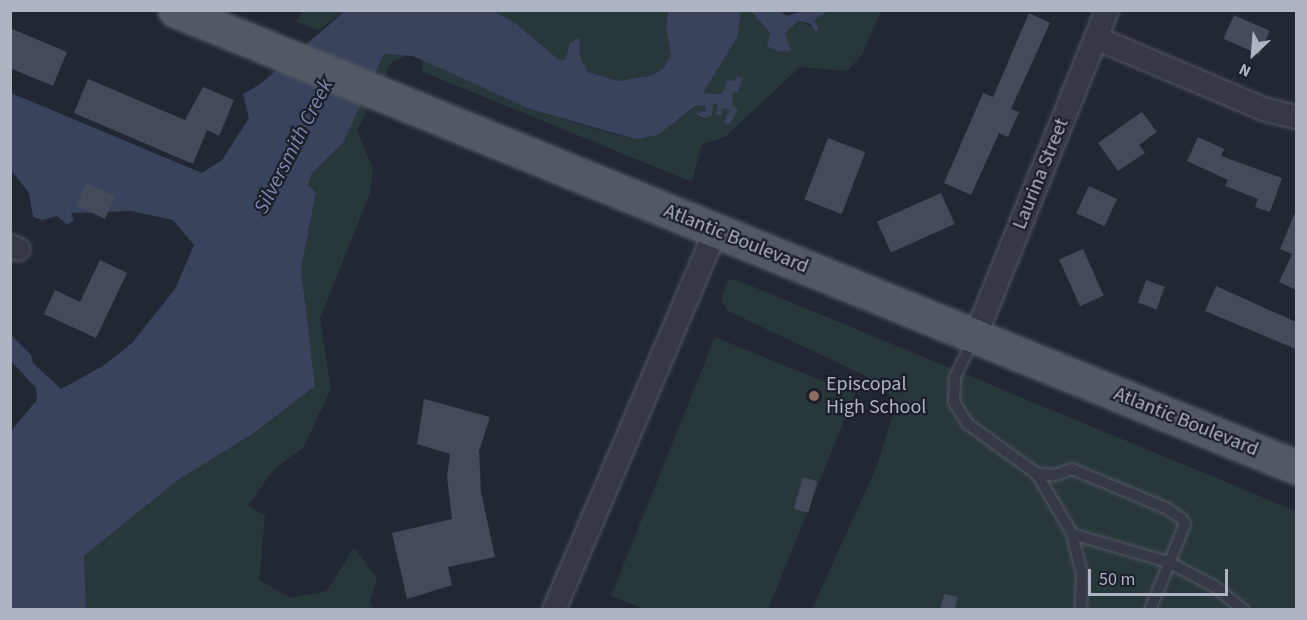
<!DOCTYPE html>
<style>
body{margin:0}
#map{position:relative;width:1307px;height:620px;overflow:hidden;background:#222734;font-family:"Source Sans 3",sans-serif}
div>[style]{position:absolute}
.green>*{inset:0;background:#28373a}
.water>*{inset:0;background:#39435c}
.building>*{inset:0;background:#434a59;transform-origin:0 0}
.roads{filter:drop-shadow(0 0 2px #525763) drop-shadow(0 0 2px #525763)}
.service>*{height:10px;margin:-5px;padding:0 5px;transform-origin:5px;border-radius:5px;background:#353945}
.minor>*{height:22px;margin:-11px;padding:0 11px;transform-origin:11px;border-radius:11px;background:#353945}
.primary>*{height:33px;margin:-16.5px;padding:0 16.5px;transform-origin:16.5px;border-radius:16.5px;background:#535865}
.dots>*{width:16px;height:16px;translate:-50% -50%;box-sizing:border-box;border:3px solid #1b1f2a;border-radius:50%}
span{translate:-50% -50%;white-space:nowrap;text-align:center;line-height:1.15;-webkit-text-stroke:4.5px #1b1f2a;paint-order:stroke}
.street-label{font-size:20px;color:#afb4c2}
.poi-label{font-size:20px;color:#afb4c2}
.left{translate:0 -50%;text-align:left}
.water-label{font-size:21px;color:#7b87a8;font-style:italic}
.frame{position:absolute;inset:0;border:12px solid #afb4c2;pointer-events:none}
.north{position:absolute;left:1223px;top:24px;width:60px;height:60px;-webkit-text-stroke:4px #1b1f2a;paint-order:stroke;rotate:206deg;font-size:16px;font-weight:700;line-height:24px;text-align:center;color:#afb4c2}
.north::after{content:'';display:block;margin:auto;width:21px;height:27px;background:#afb4c2;clip-path:polygon(50% 0,100% 100%,50% 72%,0 100%)}
.scale{position:absolute;left:1088px;top:569px;width:140px;height:27px;box-sizing:border-box;border:3px solid #afb4c2;border-top:0;padding-left:8px;font-size:18px;line-height:21px;white-space:nowrap;color:#afb4c2;-webkit-text-stroke:4px #1b1f2a;paint-order:stroke}
</style>
<div id="map">
<div class="green">
<i style="clip-path:polygon(303px 11px,345px 11px,318px 30px,296px 22px)"></i>
<i style="clip-path:polygon(493px 11px,668px 11px,666px 29px,671px 55px,663px 69px,650px 76px,618px 81px,588px 72px,570px 43px,565px 60px,558px 59px,515px 23px)"></i>
<i style="clip-path:polygon(741px 11px,751px 11px,770px 33px,785px 33px,798px 21px,819px 29px,814px 20px,826px 12px,822px 11px,881px 11px,862px 55px,847px 71px,800px 67px,725px 137px,702px 144px,692px 182px,423px 72px,422px 60px,530px 109px,623px 137px,658px 135px,695px 106px,705px 104px,706px 111px,696px 114px,704px 118px,713px 104px,717px 104px,717px 115px,723px 108px,729px 110px,735px 80px,722px 94px,703px 93px,737px 38px)"></i>
<i style="clip-path:polygon(393px 52px,408px 55px,391px 63px,357px 130px,373px 169px,370px 193px,320px 318px,331px 389px,303px 448px,275px 468px,248px 505px,265px 516px,259px 580px,291px 598px,327px 591px,354px 547px,377px 578px,370px 601px,373px 609px,86px 609px,84px 556px,178px 480px,254px 433px,315px 386px,301px 269px,316px 192px,308px 185px,312px 173px,343px 143px,384px 54px)"></i>
<i style="clip-path:polygon(728px 280px,737px 280px,1296px 511px,1296px 609px,812px 609px,876px 468px,894px 412px,888px 392px,872px 379px,728px 311px,721px 300px)"></i>
<i style="clip-path:polygon(715px 337px,855px 394px,768px 609px,645px 609px,611px 596px)"></i>
</div>
<div class="water">
<i style="clip-path:polygon(345px 11px,493px 11px,515px 23px,558px 59px,565px 60px,570px 43px,579px 38px,580px 57px,588px 72px,618px 81px,650px 76px,663px 69px,671px 55px,666px 29px,668px 11px,741px 11px,737px 38px,703px 93px,722px 94px,727px 81px,735px 80px,737px 76px,743px 79px,737px 93px,733px 92px,732px 105px,738px 109px,730px 124px,724px 123px,729px 110px,723px 108px,721px 115px,716px 115px,717px 104px,713px 104px,712px 116px,704px 118px,695px 114px,706px 111px,705px 105px,695px 106px,658px 135px,635px 139px,530px 109px,413px 56px,384px 54px,343px 143px,312px 173px,308px 185px,316px 192px,301px 269px,315px 386px,254px 433px,178px 480px,84px 556px,86px 609px,11px 609px,11px 431px,37px 400px,36px 388px,11px 361px,10px 334px,31px 355px,33px 363px,61px 389px,103px 366px,132px 343px,175px 289px,194px 245px,173px 220px,131px 211px,71px 213px,74px 220px,67px 225px,57px 216px,43px 220px,33px 217px,29px 193px,11px 170px,11px 93px,202px 173px,222px 160px,249px 118px,243px 94px,259px 85px)"></i>
<i style="clip-path:polygon(751px 11px,779px 11px,787px 16px,801px 11px,827px 12px,814px 20px,819px 29px,815px 32px,811px 24px,798px 21px,785px 33px,791px 50px,779px 52px,767px 46px,770px 33px)"></i>
</div>
<div class="building">
<i style="clip-path:polygon(1029px 13px,1050px 23px,1011px 109px,1019px 112px,1008px 137px,999px 133px,971px 195px,944px 183px,983px 93px,993px 97px)"></i>
<i style="left:1234px;top:15px;width:39px;height:26px;rotate:24deg"></i>
<i style="clip-path:polygon(10px 28px,67px 52px,53px 86px,10px 68px)"></i>
<i style="clip-path:polygon(88px 79px,185px 120px,203px 87px,234px 100px,219px 136px,207px 130px,193px 164px,74px 113px)"></i>
<i style="clip-path:polygon(1142px 112px,1157px 132px,1139px 145px,1145px 153px,1118px 171px,1098px 143px)"></i>
<i style="clip-path:polygon(1198px 137px,1224px 149px,1221px 156px,1282px 178px,1270px 212px,1255px 207px,1258px 199px,1225px 186px,1228px 180px,1187px 161px)"></i>
<i style="left:828px;top:138px;width:40px;height:66px;rotate:21deg"></i>
<i style="left:86px;top:183px;width:32px;height:25px;rotate:24deg"></i>
<i style="left:1089px;top:186px;width:31px;height:30px;rotate:25deg"></i>
<i style="left:941px;top:193px;width:34px;height:70px;rotate:66deg"></i>
<i style="clip-path:polygon(1296px 210px,1296px 290px,1279px 282px,1292px 254px,1280px 249px)"></i>
<i style="left:1083px;top:249px;width:51px;height:26px;rotate:66deg"></i>
<i style="clip-path:polygon(100px 260px,127px 273px,96px 338px,44px 314px,55px 290px,80px 302px)"></i>
<i style="left:1146px;top:280px;width:20px;height:24px;rotate:20deg"></i>
<i style="clip-path:polygon(1216px 286px,1296px 322px,1296px 349px,1205px 311px)"></i>
<i style="clip-path:polygon(424px 399px,490px 417px,479px 451px,481px 492px,495px 557px,448px 567px,452px 585px,407px 599px,392px 533px,452px 519px,447px 477px,450px 454px,417px 444px)"></i>
<i style="left:803px;top:477px;width:15px;height:33px;rotate:16deg"></i>
<i style="clip-path:polygon(944px 594px,958px 597px,955px 609px,940px 609px)"></i>
</div>
<div class="roads">
<div class="service">
<i style="left:973px;top:340px;width:41px;rotate:115.9deg"></i>
<i style="left:955px;top:377px;width:25px;rotate:92deg"></i>
<i style="left:954px;top:402px;width:26px;rotate:58deg"></i>
<i style="left:968px;top:424px;width:85px;rotate:35.9deg"></i>
<i style="left:1037px;top:474px;width:69px;rotate:59.7deg"></i>
<i style="left:1072px;top:534px;width:41px;rotate:76deg"></i>
<i style="left:1082px;top:574px;width:36px;rotate:92deg"></i>
<i style="left:1037px;top:474px;width:18px;rotate:3deg"></i>
<i style="left:1055px;top:475px;width:18px;rotate:-19deg"></i>
<i style="left:1072px;top:469px;width:102px;rotate:22.5deg"></i>
<i style="left:1166px;top:508px;width:19px;rotate:35deg"></i>
<i style="left:1182px;top:519px;width:6px;rotate:59deg"></i>
<i style="left:1185px;top:524px;width:93px;rotate:112.1deg"></i>
<i style="left:1072px;top:534px;width:100px;rotate:16.3deg"></i>
<i style="left:1168px;top:562px;width:52px;rotate:27.6deg"></i>
<i style="left:1214px;top:586px;width:38px;rotate:39deg"></i>
</div>
<div class="minor">
<i style="left:1096px;top:38px;width:181px;rotate:23deg"></i>
<i style="left:1263px;top:109px;width:34px;rotate:14deg"></i>
<i style="left:10px;top:246px;width:9px;rotate:21deg"></i>
<i style="left:975px;top:337px;width:353px;rotate:-68deg"></i>
<i style="left:554px;top:610px;width:412px;rotate:-66.9deg"></i>
</div>
<div class="primary">
<i style="left:175px;top:10px;width:1211px;rotate:22.18deg"></i>
</div>
</div>
<div class="dots">
<i style="left:814px;top:396px;background:#8d6e63"></i>
</div>
<div class="street-label">
<span style="left:1041px;top:174px;rotate:-68deg">Laurina Street</span>
<span style="left:736px;top:239px;rotate:22deg">Atlantic Boulevard</span>
<span style="left:1186px;top:422px;rotate:22deg">Atlantic Boulevard</span>
</div>
<div class="poi-label">
<span class="left" style="left:826px;top:396px">Episcopal<br>High School</span>
</div>
<div class="water-label">
<span style="left:293px;top:146px;rotate:-63deg">Silversmith Creek</span>
</div>
<div class="frame"></div>
<div class="north">N</div>
<div class="scale">50 m</div>
</div>
